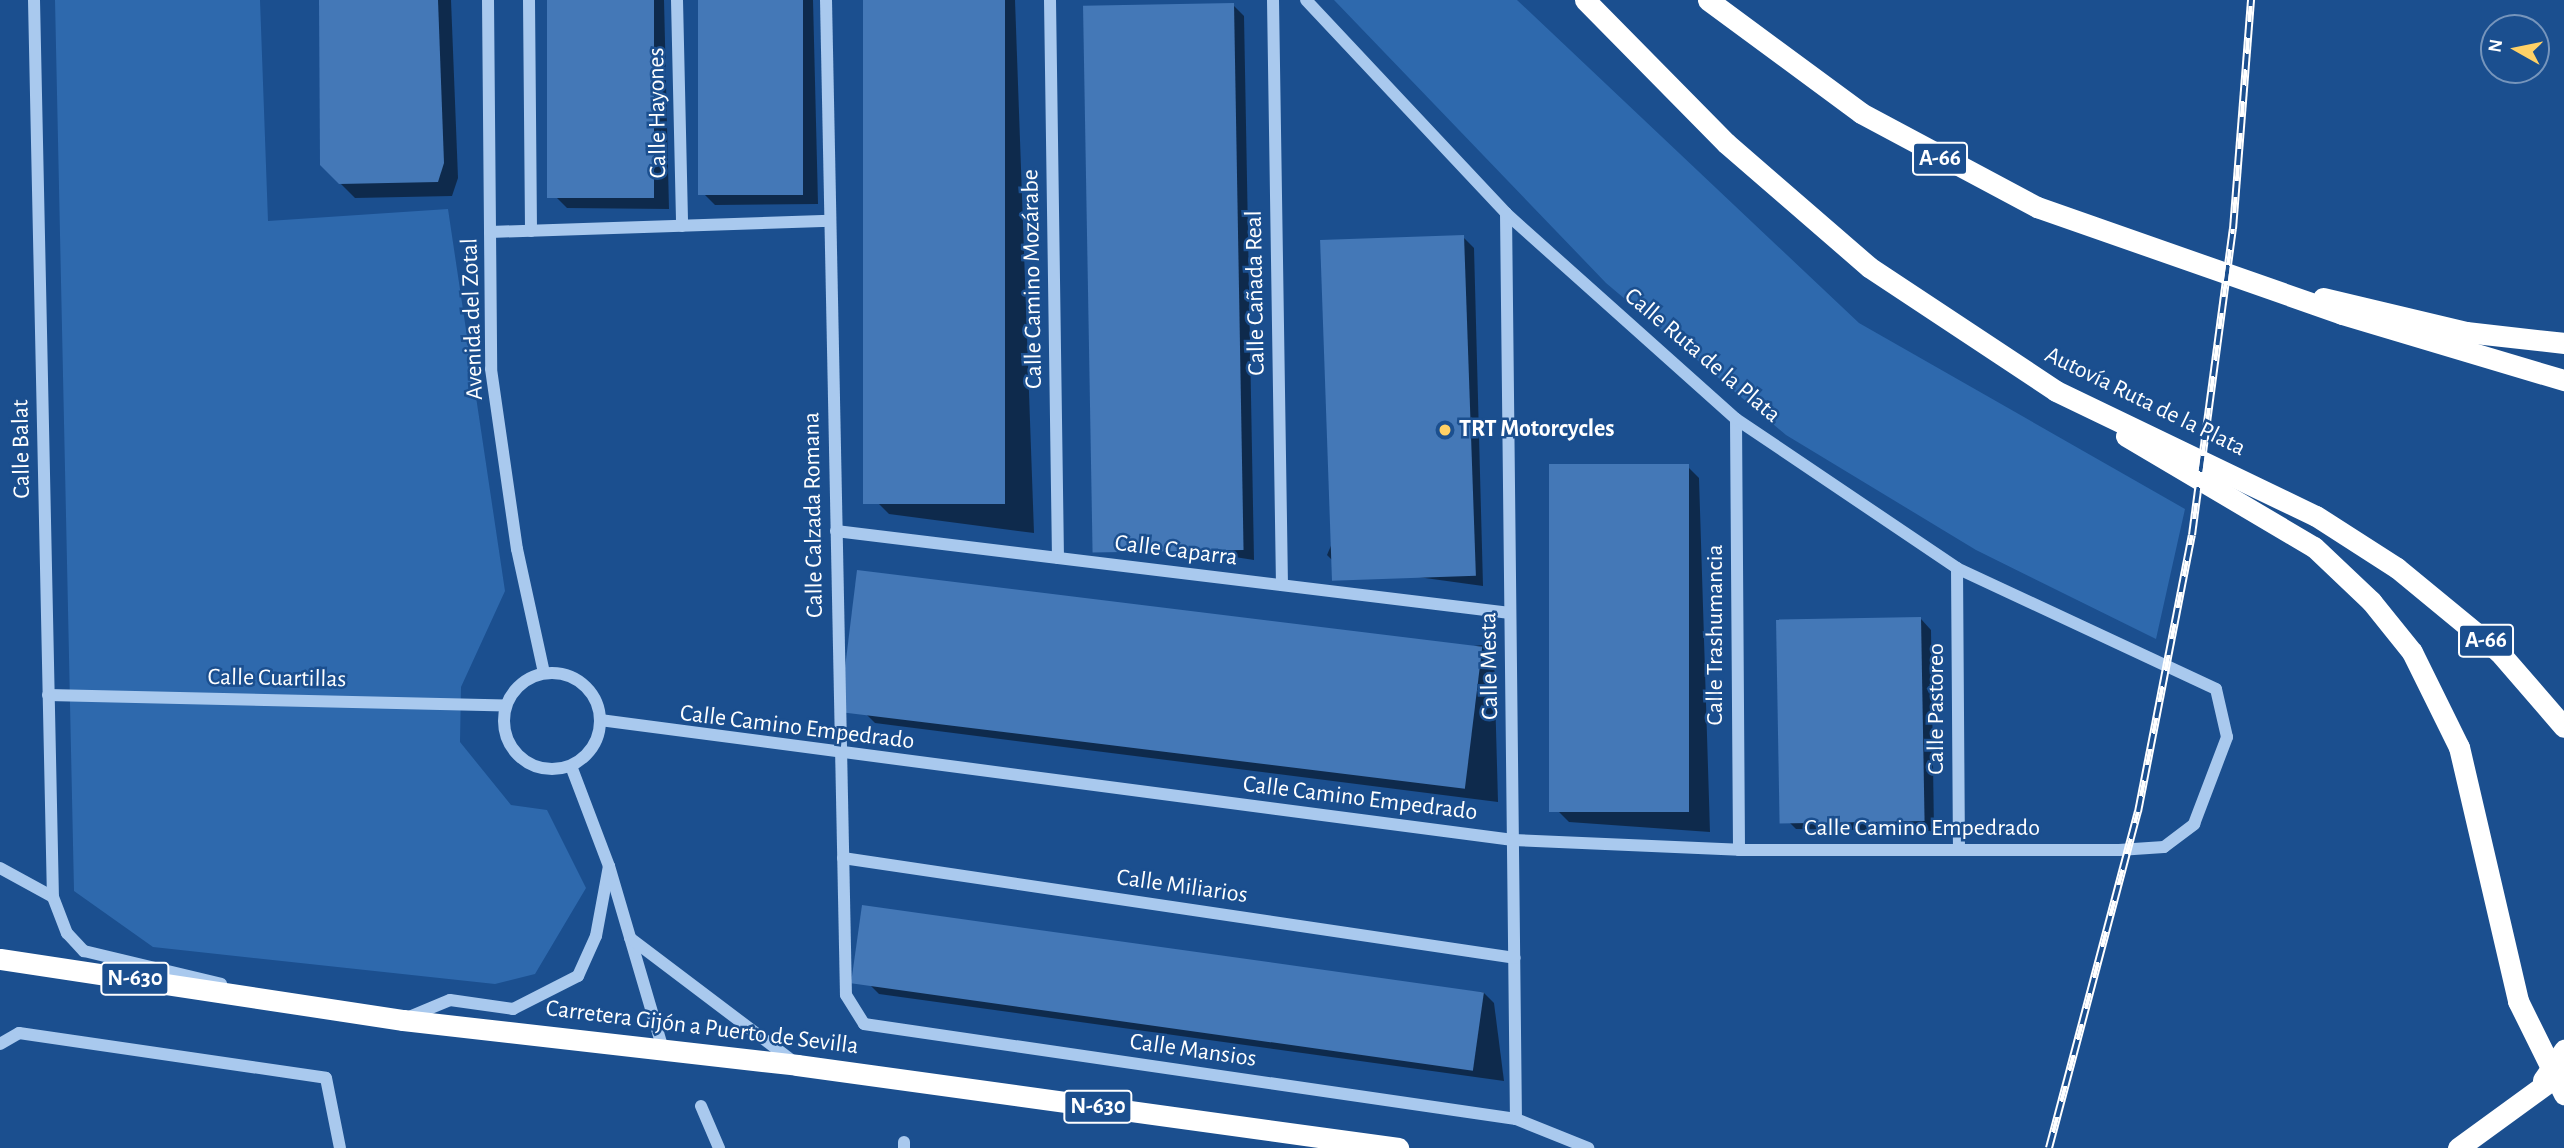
<!DOCTYPE html>
<meta charset="utf-8">
<style>
body{margin:0}
#map{position:relative;width:2564px;height:1148px;overflow:hidden;background:#1b4f8f;font-family:"Alegreya Sans",sans-serif}
div>[style]{position:absolute}
.green>*{inset:0;background:#2e69ad}
.shadow>*{inset:0;background:#0007}
.building>*{inset:0;background:#4478b7;transform-origin:0 0}
.minor>*{height:12px;margin:-6px;padding:0 6px;transform-origin:6px;border-radius:6px;background:#a9c9ee}
.minor>.ring{margin:-6px;padding:0;box-sizing:content-box;background:none;border:12px solid #a9c9ee;border-radius:50%}
.highway>*{height:21px;margin:-10.5px;padding:0 10.5px;transform-origin:10.5px;border-radius:10.5px;background:#fff}
.rail>*{height:8px;margin-top:-4px;transform-origin:0;background:repeating-linear-gradient(90deg,#1b4f8f 0 16px,#fff 0 32px);box-sizing:border-box;border-block:2px solid #fff}
.highway-bridge>*{height:21px;margin:-10.5px;padding:0 10.5px;transform-origin:10.5px;border-radius:10.5px;background:#fff}
.dots>*{width:19px;height:19px;translate:-50% -50%;box-sizing:border-box;border:4px solid #1b4f8f;border-radius:50%}
span{translate:-50% -50%;white-space:nowrap;text-align:center;line-height:1.15;-webkit-text-stroke:5px #1b4f8f;paint-order:stroke}
.shield-label span{padding:2px 5px;background:#1b4f8f;border:2px solid;border-radius:5px;-webkit-text-stroke-width:0}
.shield-label{font-size:23px;color:#fff;font-weight:700}
.street-label{font-size:24px;color:#fff}
.poi-label{font-size:24px;color:#fff;font-weight:700}
.left{translate:0 -50%;text-align:left}
.north{position:absolute;left:2480px;top:14px;width:70px;height:70px;box-sizing:border-box;background:#1b4f8f;border:2px solid #7695bc;border-radius:50%;rotate:279deg;font-size:19px;font-weight:700;line-height:28px;text-align:center;color:#fff}
.north::after{content:'';display:block;margin:auto;width:24px;height:32px;background:#ffd166;clip-path:polygon(50% 0,100% 100%,50% 72%,0 100%)}
</style>
<div id="map">
<div class="green">
<i style="clip-path:polygon(55px 0,260px 0,268px 221px,448px 209px,505px 591px,461px 687px,460px 742px,511px 805px,547px 810px,586px 888px,535px 974px,495px 984px,153px 947px,74px 891px)"></i>
<i style="clip-path:polygon(1334px 0,1517px 0,1859px 323px,2185px 509px,2156px 639px,1976px 550px,1786px 435px,1606px 283px)"></i>
</div>
<div class="shadow">
<i style="clip-path:polygon(321px 0,451px 0,458px 178px,452px 196px,355px 198px,321px 164px)"></i>
<i style="clip-path:polygon(549px 0,664px 0,669px 209px,567px 208px,556px 197px)"></i>
<i style="clip-path:polygon(700px 0,813px 0,818px 204px,715px 205px,704px 194px)"></i>
<i style="clip-path:polygon(865px 0,1015px 0,1034px 533px,889px 514px,878px 503px)"></i>
<i style="clip-path:polygon(1233px 5px,1244px 16px,1254px 560px,1111px 538px,1100px 527px)"></i>
<i style="clip-path:polygon(1463px 237px,1474px 248px,1483px 586px,1338px 566px,1327px 555px)"></i>
<i style="clip-path:polygon(1688px 467px,1699px 478px,1710px 832px,1569px 822px,1558px 811px)"></i>
<i style="clip-path:polygon(1921px 619px,1931px 630px,1934px 831px,1796px 829px,1785px 818px)"></i>
<i style="clip-path:polygon(1483px 645px,1494px 656px,1498px 802px,875px 723px,864px 712px)"></i>
<i style="clip-path:polygon(868px 983px,1483px 992px,1494px 1003px,1504px 1081px,879px 994px)"></i>
</div>
<div class="building">
<i style="clip-path:polygon(319px 0,438px 0,444px 163px,438px 182px,339px 184px,320px 165px)"></i>
<i style="left:547px;top:0;width:107px;height:198px"></i>
<i style="left:698px;top:0;width:105px;height:195px"></i>
<i style="left:863px;top:0;width:142px;height:504px"></i>
<i style="left:1234px;top:3px;width:547px;height:151px;rotate:89deg"></i>
<i style="left:1464px;top:235px;width:341px;height:144px;rotate:88deg"></i>
<i style="left:1549px;top:464px;width:140px;height:348px"></i>
<i style="left:857px;top:570px;width:630px;height:143px;rotate:7deg"></i>
<i style="left:1921px;top:617px;width:204px;height:145px;rotate:89deg"></i>
<i style="left:862px;top:905px;width:628px;height:79px;rotate:8deg"></i>
</div>
<div class="minor">
<i style="left:34px;top:0;width:897px;rotate:88.79deg"></i>
<i style="left:53px;top:897px;width:39px;rotate:69deg"></i>
<i style="left:67px;top:933px;width:25px;rotate:47deg"></i>
<i style="left:84px;top:951px;width:141px;rotate:13.5deg"></i>
<i style="left:488px;top:0;width:369px;rotate:89.5deg"></i>
<i style="left:491px;top:369px;width:182px;rotate:81.8deg"></i>
<i style="left:517px;top:549px;width:127px;rotate:77.7deg"></i>
<i style="left:529px;top:0;width:231px;rotate:89.5deg"></i>
<i style="left:677px;top:0;width:226px;rotate:88.7deg"></i>
<i style="left:826px;top:0;width:995px;rotate:88.85deg"></i>
<i style="left:846px;top:995px;width:34px;rotate:58deg"></i>
<i style="left:864px;top:1024px;width:659px;rotate:8.29deg"></i>
<i style="left:1516px;top:1119px;width:78px;rotate:21.9deg"></i>
<i style="left:1050px;top:0;width:558px;rotate:89.18deg"></i>
<i style="left:1273px;top:0;width:585px;rotate:89.12deg"></i>
<i style="left:1506px;top:213px;width:906px;rotate:89.37deg"></i>
<i style="left:490px;top:232px;width:340px;rotate:-1.9deg"></i>
<i style="left:1736px;top:419px;width:431px;rotate:89.6deg"></i>
<i style="left:836px;top:531px;width:679px;rotate:6.94deg"></i>
<i style="left:1957px;top:568px;width:281px;rotate:89.6deg"></i>
<i class="ring" style="left:504px;top:673px;width:84px;height:84px"></i>
<i style="left:48px;top:695px;width:458px;rotate:1.3deg"></i>
<i style="left:600px;top:720px;width:921px;rotate:7.49deg"></i>
<i style="left:1513px;top:840px;width:226px;rotate:2.5deg"></i>
<i style="left:1739px;top:850px;width:380px"></i>
<i style="left:2119px;top:850px;width:45px;rotate:-3.8deg"></i>
<i style="left:2164px;top:847px;width:38px;rotate:-37deg"></i>
<i style="left:2194px;top:824px;width:93px;rotate:-69.2deg"></i>
<i style="left:2227px;top:737px;width:49px;rotate:-102.9deg"></i>
<i style="left:2216px;top:689px;width:286px;rotate:-155deg"></i>
<i style="left:1957px;top:568px;width:267px;rotate:-146deg"></i>
<i style="left:1736px;top:419px;width:309px;rotate:-138.2deg"></i>
<i style="left:1506px;top:213px;width:292px;rotate:-133.2deg"></i>
<i style="left:571px;top:766px;width:107px;rotate:69.2deg"></i>
<i style="left:609px;top:866px;width:192px;rotate:73.6deg"></i>
<i style="left:843px;top:858px;width:679px;rotate:8.46deg"></i>
<i style="left:0;top:868px;width:60px;rotate:28.7deg"></i>
<i style="left:630px;top:938px;width:206px;rotate:37.1deg"></i>
<i style="left:409px;top:1017px;width:44px;rotate:-22.5deg"></i>
<i style="left:450px;top:1000px;width:64px;rotate:8.1deg"></i>
<i style="left:513px;top:1009px;width:73px;rotate:-26.9deg"></i>
<i style="left:578px;top:976px;width:44px;rotate:-65.8deg"></i>
<i style="left:596px;top:936px;width:71px;rotate:-79.5deg"></i>
<i style="left:0;top:1044px;width:22px;rotate:-30deg"></i>
<i style="left:19px;top:1033px;width:310px;rotate:8.3deg"></i>
<i style="left:326px;top:1078px;width:71px;rotate:78.7deg"></i>
<i style="left:701px;top:1106px;width:46px;rotate:66.8deg"></i>
<i style="left:904px;top:1148px;width:6px;rotate:-90deg"></i>
</div>
<div class="highway">
<i style="left:1585px;top:0;width:201px;rotate:45.4deg"></i>
<i style="left:1726px;top:143px;width:189px;rotate:40.9deg"></i>
<i style="left:1869px;top:267px;width:224px;rotate:33.5deg"></i>
<i style="left:2056px;top:391px;width:288px;rotate:25.7deg"></i>
<i style="left:2316px;top:516px;width:96px;rotate:32.7deg"></i>
<i style="left:2397px;top:568px;width:132px;rotate:39.5deg"></i>
<i style="left:2499px;top:652px;width:99px;rotate:49.1deg"></i>
<i style="left:1708px;top:0;width:190px;rotate:36.4deg"></i>
<i style="left:1861px;top:113px;width:200px;rotate:28.1deg"></i>
<i style="left:2037px;top:207px;width:323px;rotate:19.3deg"></i>
<i style="left:2342px;top:314px;width:232px;rotate:16.6deg"></i>
<i style="left:2323px;top:298px;width:147px;rotate:13.4deg"></i>
<i style="left:2466px;top:332px;width:99px;rotate:6.4deg"></i>
<i style="left:2126px;top:436px;width:218px;rotate:30.6deg"></i>
<i style="left:2314px;top:547px;width:79px;rotate:43.5deg"></i>
<i style="left:2371px;top:601px;width:65px;rotate:51.2deg"></i>
<i style="left:2412px;top:652px;width:106px;rotate:63.7deg"></i>
<i style="left:2459px;top:747px;width:261px;rotate:76.9deg"></i>
<i style="left:0;top:959px;width:408px;rotate:8.6deg"></i>
<i style="left:403px;top:1020px;width:397px;rotate:6.5deg"></i>
<i style="left:797px;top:1065px;width:607px;rotate:7.86deg"></i>
<i style="left:2543px;top:1080px;width:37px;rotate:-55deg"></i>
<i style="left:2458px;top:1148px;width:131px;rotate:-36deg"></i>
</div>
<div class="rail">
<i style="left:2049px;top:1148px;width:348px;rotate:-75.2deg"></i>
<i style="left:2138px;top:812px;width:282px;rotate:-79deg"></i>
<i style="left:2192px;top:535px;width:309px;rotate:-82.4deg"></i>
<i style="left:2233px;top:229px;width:230px;rotate:-85.5deg"></i>
</div>
<div class="highway-bridge">
<i style="left:2518px;top:1001px;width:104px;rotate:63.7deg"></i>
</div>
<div class="dots">
<i style="left:1445px;top:430px;background:#ffd166"></i>
</div>
<div class="shield-label">
<span style="left:1940px;top:159px">A-66</span>
<span style="left:2486px;top:641px">A-66</span>
<span style="left:135px;top:979px">N-630</span>
<span style="left:1098px;top:1107px">N-630</span>
</div>
<div class="street-label">
<span style="left:658px;top:113px;rotate:-91deg">Calle Hayones</span>
<span style="left:1033px;top:279px;rotate:-91deg">Calle Camino Mozárabe</span>
<span style="left:1256px;top:293px;rotate:-91deg">Calle Cañada Real</span>
<span style="left:473px;top:319px;rotate:-92deg">Avenida del Zotal</span>
<span style="left:1702px;top:356px;rotate:40deg">Calle Ruta de la Plata</span>
<span style="left:2145px;top:402px;rotate:26deg">Autovía Ruta de la Plata</span>
<span style="left:22px;top:449px;rotate:-91deg">Calle Balat</span>
<span style="left:814px;top:515px;rotate:-91deg">Calle Calzada Romana</span>
<span style="left:1176px;top:551px;rotate:7deg">Calle Caparra</span>
<span style="left:1716px;top:635px;rotate:-90deg">Calle Trashumancia</span>
<span style="left:1490px;top:666px;rotate:-91deg">Calle Mesta</span>
<span style="left:277px;top:679px;rotate:1deg">Calle Cuartillas</span>
<span style="left:1937px;top:709px;rotate:-90deg">Calle Pastoreo</span>
<span style="left:797px;top:728px;rotate:7deg">Calle Camino Empedrado</span>
<span style="left:1360px;top:799px;rotate:7deg">Calle Camino Empedrado</span>
<span style="left:1922px;top:829px">Calle Camino Empedrado</span>
<span style="left:1182px;top:887px;rotate:8deg">Calle Miliarios</span>
<span style="left:702px;top:1028px;rotate:7deg">Carretera Gijón a Puerto de Sevilla</span>
<span style="left:1193px;top:1051px;rotate:8deg">Calle Mansios</span>
</div>
<div class="poi-label">
<span class="left" style="left:1459px;top:430px">TRT Motorcycles</span>
</div>
<div class="north">N</div>
</div>
